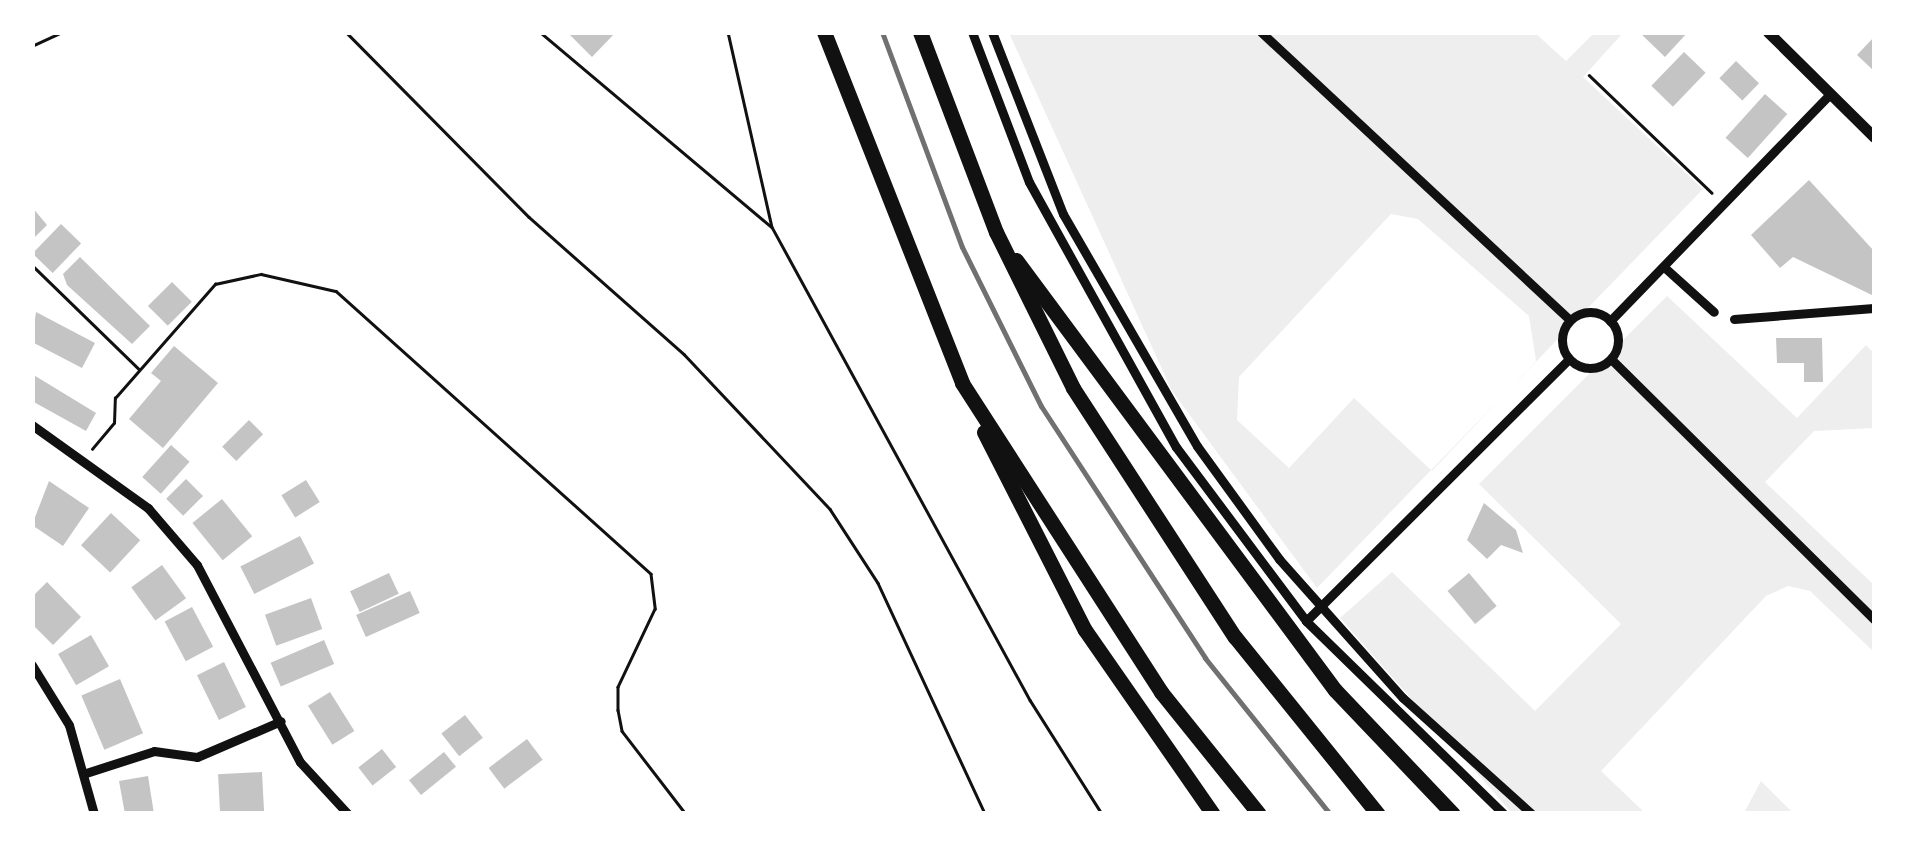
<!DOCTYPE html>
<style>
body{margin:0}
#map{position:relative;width:1907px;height:846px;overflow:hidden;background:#fff;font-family:Raleway,sans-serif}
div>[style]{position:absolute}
.green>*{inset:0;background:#eee}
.building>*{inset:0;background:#c4c4c4;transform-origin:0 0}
.path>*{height:2.5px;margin:-1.25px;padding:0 1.25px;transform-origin:1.25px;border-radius:1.25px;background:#111}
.minor>*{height:9px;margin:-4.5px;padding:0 4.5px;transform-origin:4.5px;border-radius:4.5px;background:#111}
.minor>.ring{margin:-4.5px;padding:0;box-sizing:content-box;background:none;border:9px solid #111;border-radius:50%}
.tertiary>*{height:11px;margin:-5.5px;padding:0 5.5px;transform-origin:5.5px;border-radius:5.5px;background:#111}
.motorway>*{height:15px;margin:-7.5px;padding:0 7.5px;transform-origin:7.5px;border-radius:7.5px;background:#111}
.rail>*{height:5px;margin:-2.5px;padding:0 2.5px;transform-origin:2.5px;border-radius:2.5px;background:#707070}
span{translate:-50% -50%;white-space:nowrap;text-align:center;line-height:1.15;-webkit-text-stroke:10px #fff;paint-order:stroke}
.frame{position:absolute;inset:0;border:35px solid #fff;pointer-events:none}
</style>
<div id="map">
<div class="green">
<i style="clip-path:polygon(evenodd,1009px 33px,1535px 33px,1566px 61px,1594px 33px,1623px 33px,1583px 77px,1703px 189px,1317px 588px,1172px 391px,1009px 33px,1391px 214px,1418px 219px,1529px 316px,1536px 361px,1432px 471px,1354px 398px,1289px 468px,1237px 420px,1239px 377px,1391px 214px)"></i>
<i style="clip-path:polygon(1667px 296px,1797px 418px,1866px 345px,1874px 353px,1874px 428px,1814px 431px,1765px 482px,1874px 585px,1874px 652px,1810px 591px,1788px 586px,1766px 596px,1601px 771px,1645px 813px,1512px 813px,1340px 618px,1392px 572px,1535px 711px,1621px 624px,1479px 484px)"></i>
<i style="clip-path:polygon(1761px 781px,1793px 813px,1744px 813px)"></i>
</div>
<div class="building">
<i style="clip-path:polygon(567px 32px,616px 32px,592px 57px)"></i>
<i style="clip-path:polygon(1639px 32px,1688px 32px,1665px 57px)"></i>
<i style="clip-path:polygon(1874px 37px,1874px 71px,1857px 55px)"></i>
<i style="left:1684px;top:52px;width:30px;height:47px;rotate:44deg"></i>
<i style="left:1736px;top:61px;width:32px;height:24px;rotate:44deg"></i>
<i style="left:1765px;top:94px;width:30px;height:59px;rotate:42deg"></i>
<i style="clip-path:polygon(1809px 180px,1874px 251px,1874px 296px,1793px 257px,1780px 268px,1751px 235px)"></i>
<i style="clip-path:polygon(32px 207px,47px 225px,32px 240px)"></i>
<i style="left:61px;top:224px;width:28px;height:41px;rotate:44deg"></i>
<i style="clip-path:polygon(80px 257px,150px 326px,132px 344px,67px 285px,63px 274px)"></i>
<i style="left:172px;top:282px;width:28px;height:34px;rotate:45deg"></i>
<i style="clip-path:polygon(36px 312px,95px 343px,82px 368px,32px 342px)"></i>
<i style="clip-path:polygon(1776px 338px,1822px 338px,1823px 382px,1804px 382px,1804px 363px,1777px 363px)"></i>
<i style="clip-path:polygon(174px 346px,218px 383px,163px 448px,129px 419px,161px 381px,151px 373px)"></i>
<i style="clip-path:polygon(32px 374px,96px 413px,86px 431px,32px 401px)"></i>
<i style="left:249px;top:420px;width:20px;height:38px;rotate:45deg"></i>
<i style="left:171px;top:445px;width:25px;height:43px;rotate:42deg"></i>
<i style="left:186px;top:479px;width:24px;height:28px;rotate:45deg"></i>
<i style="left:306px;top:480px;width:26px;height:29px;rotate:58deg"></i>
<i style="clip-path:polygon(49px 481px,89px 508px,63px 546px,32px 525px)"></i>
<i style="left:222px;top:499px;width:48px;height:38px;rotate:51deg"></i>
<i style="clip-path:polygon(1484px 503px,1516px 530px,1523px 553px,1501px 545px,1487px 559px,1467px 540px)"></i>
<i style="left:111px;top:513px;width:40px;height:44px;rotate:43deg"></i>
<i style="left:300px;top:536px;width:31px;height:67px;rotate:63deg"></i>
<i style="left:162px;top:565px;width:41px;height:38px;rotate:54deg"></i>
<i style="left:389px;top:573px;width:23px;height:43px;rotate:65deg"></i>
<i style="left:1469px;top:573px;width:43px;height:28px;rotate:50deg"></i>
<i style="clip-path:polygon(47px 582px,81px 617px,53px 645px,32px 624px,32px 597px)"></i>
<i style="left:410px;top:591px;width:24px;height:59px;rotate:66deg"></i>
<i style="left:311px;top:598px;width:33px;height:49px;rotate:70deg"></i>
<i style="left:192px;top:607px;width:45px;height:31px;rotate:62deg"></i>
<i style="left:91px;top:635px;width:36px;height:38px;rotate:60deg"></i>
<i style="left:324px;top:640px;width:26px;height:58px;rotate:67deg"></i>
<i style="left:224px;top:662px;width:50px;height:30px;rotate:64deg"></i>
<i style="left:120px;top:679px;width:59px;height:42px;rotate:67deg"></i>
<i style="left:330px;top:692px;width:46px;height:26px;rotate:58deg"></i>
<i style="left:465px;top:715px;width:29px;height:30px;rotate:52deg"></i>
<i style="left:527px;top:739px;width:26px;height:48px;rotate:53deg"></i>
<i style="left:382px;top:749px;width:23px;height:30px;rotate:52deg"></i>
<i style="left:444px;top:752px;width:19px;height:45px;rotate:51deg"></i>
<i style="left:262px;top:772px;width:42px;height:44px;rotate:87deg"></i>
<i style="clip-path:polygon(148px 776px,154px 814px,125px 814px,119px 781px)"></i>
</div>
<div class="path">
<i style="left:239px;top:32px;width:28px"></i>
<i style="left:346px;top:32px;width:260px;rotate:45.3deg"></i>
<i style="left:529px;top:217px;width:207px;rotate:41.5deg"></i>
<i style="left:684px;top:354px;width:213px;rotate:46.7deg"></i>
<i style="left:830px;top:509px;width:88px;rotate:57deg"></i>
<i style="left:878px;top:583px;width:255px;rotate:65.1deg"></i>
<i style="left:540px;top:32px;width:301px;rotate:40.1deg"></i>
<i style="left:728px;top:32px;width:200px;rotate:77.3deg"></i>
<i style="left:772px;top:227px;width:539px;rotate:61.39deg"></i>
<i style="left:1030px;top:700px;width:135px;rotate:57.7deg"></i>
<i style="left:32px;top:46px;width:33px;rotate:-25deg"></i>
<i style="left:1589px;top:75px;width:170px;rotate:43.8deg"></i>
<i style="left:32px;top:265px;width:149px;rotate:44.2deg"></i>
<i style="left:92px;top:449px;width:34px;rotate:-50deg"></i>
<i style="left:114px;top:423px;width:25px;rotate:-88deg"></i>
<i style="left:115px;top:398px;width:152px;rotate:-48.7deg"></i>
<i style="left:215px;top:284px;width:47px;rotate:-12.3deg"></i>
<i style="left:261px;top:274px;width:77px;rotate:12.8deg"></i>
<i style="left:336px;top:291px;width:423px;rotate:41.9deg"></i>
<i style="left:651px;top:574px;width:35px;rotate:83deg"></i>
<i style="left:655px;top:609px;width:86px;rotate:115.4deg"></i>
<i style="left:618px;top:687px;width:23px;rotate:90deg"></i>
<i style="left:618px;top:710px;width:21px;rotate:79deg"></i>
<i style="left:622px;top:731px;width:105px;rotate:52.4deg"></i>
</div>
<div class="minor">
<i style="left:972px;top:32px;width:160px;rotate:69.2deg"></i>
<i style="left:1029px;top:182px;width:303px;rotate:61deg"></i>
<i style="left:1176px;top:447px;width:217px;rotate:53.2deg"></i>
<i style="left:1306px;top:621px;width:277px;rotate:44.3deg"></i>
<i style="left:992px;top:32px;width:195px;rotate:68.7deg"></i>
<i style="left:1063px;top:214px;width:268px;rotate:60deg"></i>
<i style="left:1197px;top:446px;width:140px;rotate:54deg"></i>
<i style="left:1279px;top:559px;width:186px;rotate:48.3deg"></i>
<i style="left:1403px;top:698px;width:173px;rotate:42deg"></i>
<i style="left:1261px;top:32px;width:422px;rotate:43deg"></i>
<i style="left:1664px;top:267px;width:67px;rotate:42deg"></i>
<i class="ring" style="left:1562px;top:312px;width:47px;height:47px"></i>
<i style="left:1734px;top:319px;width:140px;rotate:-4.5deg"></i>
<i style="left:1610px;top:321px;width:316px;rotate:-45.9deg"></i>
<i style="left:1611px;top:359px;width:370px;rotate:44.7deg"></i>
<i style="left:32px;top:425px;width:143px;rotate:35.6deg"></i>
<i style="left:148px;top:508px;width:75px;rotate:49.3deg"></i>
<i style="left:197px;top:565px;width:222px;rotate:62.4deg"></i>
<i style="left:300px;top:762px;width:71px;rotate:47.3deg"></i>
<i style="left:1306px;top:621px;width:371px;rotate:-44.9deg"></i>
<i style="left:32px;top:665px;width:70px;rotate:58.3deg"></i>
<i style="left:69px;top:725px;width:92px;rotate:74.3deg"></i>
<i style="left:86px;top:773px;width:71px;rotate:-17.9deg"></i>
<i style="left:154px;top:751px;width:43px;rotate:7.9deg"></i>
<i style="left:197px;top:757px;width:91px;rotate:-23.2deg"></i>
</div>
<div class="tertiary">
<i style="left:1768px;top:32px;width:149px;rotate:44.7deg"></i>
</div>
<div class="motorway">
<i style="left:824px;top:32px;width:377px;rotate:68.5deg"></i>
<i style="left:962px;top:383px;width:368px;rotate:57.2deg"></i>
<i style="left:1161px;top:692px;width:156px;rotate:51.2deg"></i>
<i style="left:920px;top:32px;width:214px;rotate:69.2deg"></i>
<i style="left:996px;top:232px;width:174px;rotate:63.7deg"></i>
<i style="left:1073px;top:388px;width:297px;rotate:57deg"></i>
<i style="left:1235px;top:637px;width:228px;rotate:51.1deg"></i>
<i style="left:1016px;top:260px;width:535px;rotate:53.43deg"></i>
<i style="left:1335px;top:690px;width:171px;rotate:46.4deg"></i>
<i style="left:984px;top:432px;width:222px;rotate:63deg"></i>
<i style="left:1085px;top:630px;width:224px;rotate:55.2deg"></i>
</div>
<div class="rail">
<i style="left:882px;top:32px;width:229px;rotate:69.6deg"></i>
<i style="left:962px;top:247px;width:178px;rotate:63.6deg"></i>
<i style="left:1041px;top:406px;width:301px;rotate:56.9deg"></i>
<i style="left:1205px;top:658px;width:200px;rotate:51.3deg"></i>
</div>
<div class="frame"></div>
</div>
